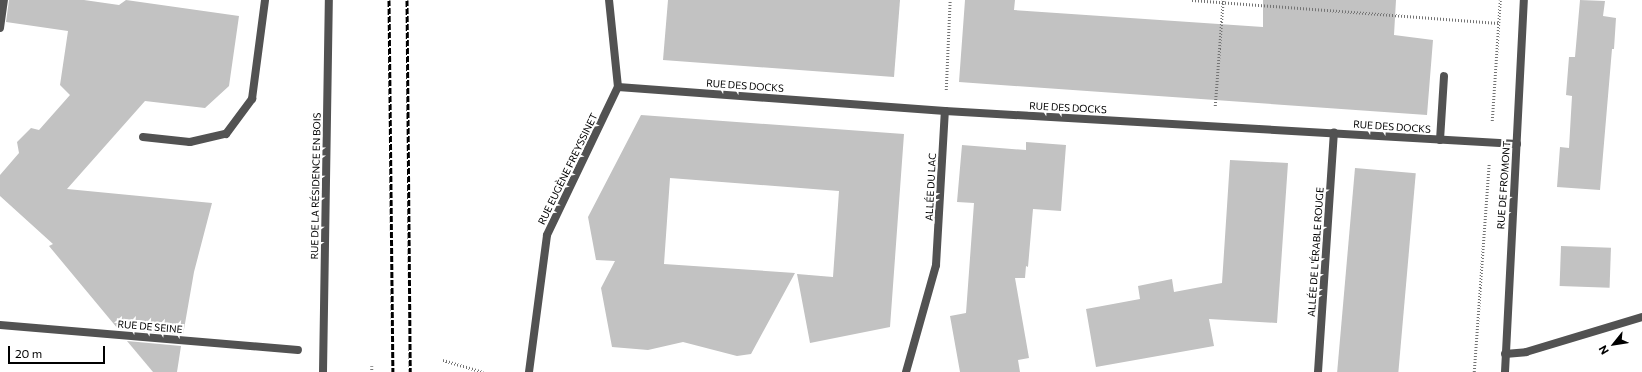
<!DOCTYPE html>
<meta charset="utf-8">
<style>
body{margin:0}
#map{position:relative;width:1642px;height:372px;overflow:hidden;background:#fff;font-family:Commissioner,sans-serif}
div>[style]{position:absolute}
.building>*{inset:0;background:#c2c2c2;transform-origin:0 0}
.path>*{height:2.5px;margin-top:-1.25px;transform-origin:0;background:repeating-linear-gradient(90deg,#747474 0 1px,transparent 0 3px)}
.service>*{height:8px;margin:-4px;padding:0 4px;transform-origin:4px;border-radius:4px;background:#525252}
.minor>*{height:8px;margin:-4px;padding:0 4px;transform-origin:4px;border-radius:4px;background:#525252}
.rail>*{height:3px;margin-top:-1.5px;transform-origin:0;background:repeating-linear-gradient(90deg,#000 0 6px,transparent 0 8px)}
span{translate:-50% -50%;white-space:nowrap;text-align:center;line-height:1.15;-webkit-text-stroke:4px #fff;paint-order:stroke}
.street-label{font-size:10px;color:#000}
.north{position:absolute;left:1594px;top:324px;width:40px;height:40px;-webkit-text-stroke:3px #fff;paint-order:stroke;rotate:240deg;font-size:11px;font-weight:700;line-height:16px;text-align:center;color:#000}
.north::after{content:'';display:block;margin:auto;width:14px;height:18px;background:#000;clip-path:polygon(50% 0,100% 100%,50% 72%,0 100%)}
.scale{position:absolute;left:8px;top:346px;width:97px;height:18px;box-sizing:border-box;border:2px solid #000;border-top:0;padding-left:5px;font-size:12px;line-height:14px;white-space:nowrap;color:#000;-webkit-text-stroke:3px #fff;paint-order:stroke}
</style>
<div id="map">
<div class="building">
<i style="clip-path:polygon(9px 0,84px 0,119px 5px,126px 0,239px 16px,229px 86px,205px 108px,145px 101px,67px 189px,212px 203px,194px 272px,183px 335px,118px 329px,49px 246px,53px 244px,0 196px,0 175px,19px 153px,17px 142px,31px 128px,39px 130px,70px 95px,60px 85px,68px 31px,6px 22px)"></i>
<i style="clip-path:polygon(668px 0,900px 0,894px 77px,663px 60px)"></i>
<i style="clip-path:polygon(965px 0,1015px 0,1014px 10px,1263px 27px,1263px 0,1396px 0,1394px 35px,1433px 40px,1427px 115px,959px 82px)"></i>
<i style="clip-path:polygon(1580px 0,1605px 1px,1603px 16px,1616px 18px,1614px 49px,1612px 49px,1600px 190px,1557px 187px,1560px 147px,1569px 148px,1572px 96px,1566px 95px,1569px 57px,1575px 57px)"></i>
<i style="clip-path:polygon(641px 115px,904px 134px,890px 327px,810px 343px,797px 274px,833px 277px,839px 191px,670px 178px,664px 264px,795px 273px,751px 354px,737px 356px,683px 342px,648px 350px,612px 347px,601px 288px,615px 261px,596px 260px,588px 217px)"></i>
<i style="clip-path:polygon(1026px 142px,1066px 145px,1061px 211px,1033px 209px,1028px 267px,1026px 266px,1025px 278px,1015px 278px,1029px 358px,1018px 360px,1020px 372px,960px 372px,950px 316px,966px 313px,974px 203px,957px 202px,962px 145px,1026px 150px)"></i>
<i style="clip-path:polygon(1230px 160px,1288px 163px,1277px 323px,1209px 319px,1214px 346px,1096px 367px,1086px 309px,1140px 299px,1138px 286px,1172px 279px,1174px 292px,1222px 283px)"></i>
<i style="left:1355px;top:168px;width:61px;height:205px;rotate:5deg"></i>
<i style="left:1561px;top:246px;width:50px;height:40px;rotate:2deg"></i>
<i style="clip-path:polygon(127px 341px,181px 346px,177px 372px,153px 372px)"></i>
</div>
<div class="path">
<i style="left:1192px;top:0;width:307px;rotate:4.3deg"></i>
<i style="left:946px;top:90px;width:90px;rotate:-87.5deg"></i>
<i style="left:1215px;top:106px;width:106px;rotate:-85.7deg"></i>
<i style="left:1492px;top:121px;width:121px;rotate:-86.2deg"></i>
<i style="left:443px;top:360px;width:42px;rotate:16.7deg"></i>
<i style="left:372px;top:366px;width:6px;rotate:90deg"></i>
<i style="left:1474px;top:372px;width:209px;rotate:-85.9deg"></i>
</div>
<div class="service">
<i style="left:0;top:28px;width:28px;rotate:-82deg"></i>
<i style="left:143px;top:137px;width:47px;rotate:6.1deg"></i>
<i style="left:190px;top:142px;width:37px;rotate:-13deg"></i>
<i style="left:226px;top:134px;width:44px;rotate:-53.4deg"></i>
<i style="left:252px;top:99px;width:100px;rotate:-82.5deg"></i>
<i style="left:1440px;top:140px;width:64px;rotate:-86.4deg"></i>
<i style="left:0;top:325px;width:299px;rotate:4.8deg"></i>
</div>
<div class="minor">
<i style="left:618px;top:87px;width:328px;rotate:4.2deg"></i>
<i style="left:945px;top:111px;width:573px;rotate:3.3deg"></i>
<i style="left:1505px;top:354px;width:21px;rotate:-5deg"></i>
<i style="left:1526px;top:352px;width:121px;rotate:-16.8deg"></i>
<i style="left:323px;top:372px;width:372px;rotate:-89.1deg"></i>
<i style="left:529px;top:372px;width:138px;rotate:-82.5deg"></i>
<i style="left:547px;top:235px;width:164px;rotate:-64.4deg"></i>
<i style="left:618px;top:87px;width:87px;rotate:-95.9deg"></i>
<i style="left:906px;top:372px;width:111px;rotate:-74.3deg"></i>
<i style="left:936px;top:265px;width:154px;rotate:-86.7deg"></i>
<i style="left:1318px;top:372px;width:240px;rotate:-86.2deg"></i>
<i style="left:1505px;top:372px;width:372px;rotate:-87.1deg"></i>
</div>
<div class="rail">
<i style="left:389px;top:0;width:372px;rotate:89.4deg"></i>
<i style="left:407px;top:0;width:372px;rotate:89.5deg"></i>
</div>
<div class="street-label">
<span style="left:745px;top:86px;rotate:4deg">RUE DES DOCKS</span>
<span style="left:1068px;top:108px;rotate:3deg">RUE DES DOCKS</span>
<span style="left:1392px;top:127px;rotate:4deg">RUE DES DOCKS</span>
<span style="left:568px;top:169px;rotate:-64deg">RUE EUGÈNE FREYSSINET</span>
<span style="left:1504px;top:185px;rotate:-86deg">RUE DE FROMONT</span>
<span style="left:316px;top:186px;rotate:-89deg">RUE DE LA RÉSIDENCE EN BOIS</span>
<span style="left:931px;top:187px;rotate:-87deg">ALLÉE DU LAC</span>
<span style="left:1316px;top:252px;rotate:-86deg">ALLÉE DE L'ÉRABLE ROUGE</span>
<span style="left:150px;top:327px;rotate:5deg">RUE DE SEINE</span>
</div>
<div class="north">N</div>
<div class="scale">20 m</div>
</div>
